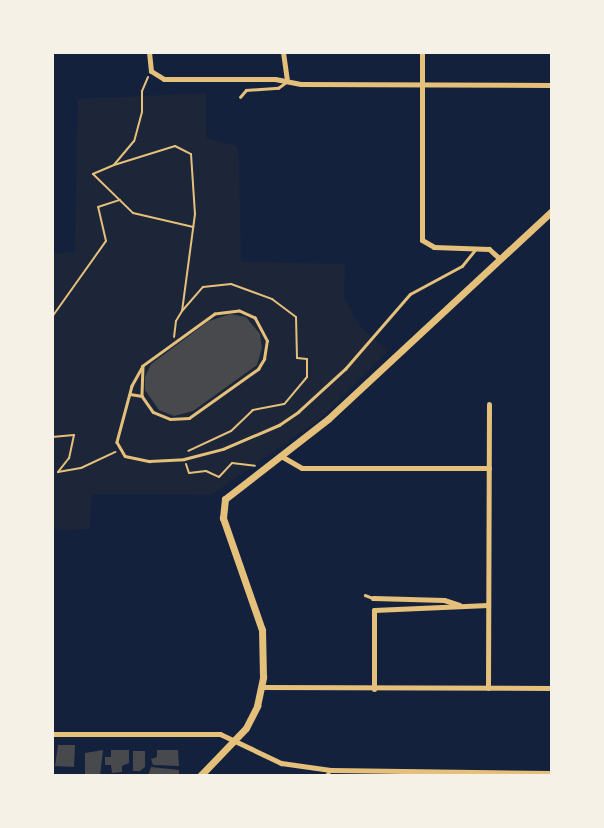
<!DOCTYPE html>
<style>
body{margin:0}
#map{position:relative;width:604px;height:828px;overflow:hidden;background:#14213d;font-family:"Space Grotesk",sans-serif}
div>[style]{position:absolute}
.green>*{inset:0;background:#1d2539}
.building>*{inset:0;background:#48494c}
.path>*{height:2px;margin:-1px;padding:0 1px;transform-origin:1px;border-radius:1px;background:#e5c07b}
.service>*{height:2.5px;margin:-1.25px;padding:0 1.25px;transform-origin:1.25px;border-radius:1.25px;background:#e5c07b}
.minor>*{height:5px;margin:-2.5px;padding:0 2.5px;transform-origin:2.5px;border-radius:2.5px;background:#e5c07b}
.tertiary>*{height:7px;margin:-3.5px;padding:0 3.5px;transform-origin:3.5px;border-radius:3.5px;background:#e5c07b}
span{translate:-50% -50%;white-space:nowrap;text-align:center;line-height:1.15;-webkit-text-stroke:5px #f6f1e7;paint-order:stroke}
.frame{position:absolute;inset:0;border:54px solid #f6f1e7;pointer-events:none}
</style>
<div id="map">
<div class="green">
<i style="clip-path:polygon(206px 93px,206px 138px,237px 146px,239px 155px,241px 262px,345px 264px,344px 295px,352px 313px,362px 328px,388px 351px,320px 419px,211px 495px,91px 494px,90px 529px,53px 530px,53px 253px,75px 252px,78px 99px)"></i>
</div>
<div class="building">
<i style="clip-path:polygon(230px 314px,246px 317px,260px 334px,262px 348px,257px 365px,193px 411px,174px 416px,159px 410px,145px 390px,145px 377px,151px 364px,209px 321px)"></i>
<i style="clip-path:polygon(58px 745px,75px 745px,74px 767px,55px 766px)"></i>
<i style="clip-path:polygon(103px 750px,100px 776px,85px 775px,85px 753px)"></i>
<i style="clip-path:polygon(111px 750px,129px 750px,129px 763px,122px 766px,122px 772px,112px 773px,111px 765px,105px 765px,105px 757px,111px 757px)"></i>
<i style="clip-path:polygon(157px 750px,178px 750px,179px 766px,153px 765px,151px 759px,157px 757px)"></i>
<i style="clip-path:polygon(133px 751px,145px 751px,145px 767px,140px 771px,133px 771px)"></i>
<i style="clip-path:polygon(151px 767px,179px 770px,179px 776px,148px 776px)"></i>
</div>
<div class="path">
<i style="left:148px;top:77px;width:15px;rotate:113deg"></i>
<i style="left:142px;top:91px;width:21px;rotate:90deg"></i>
<i style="left:142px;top:112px;width:30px;rotate:105deg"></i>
<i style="left:134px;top:141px;width:31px;rotate:130deg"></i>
<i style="left:114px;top:165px;width:23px;rotate:157deg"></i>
<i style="left:93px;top:174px;width:56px;rotate:44.3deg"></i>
<i style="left:133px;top:213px;width:62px;rotate:13.1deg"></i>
<i style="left:114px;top:165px;width:64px;rotate:-17.3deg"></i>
<i style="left:175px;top:146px;width:18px;rotate:27deg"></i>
<i style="left:191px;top:154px;width:60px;rotate:86.2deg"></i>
<i style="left:195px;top:214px;width:98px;rotate:97.6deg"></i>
<i style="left:182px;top:311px;width:12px;rotate:121deg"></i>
<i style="left:176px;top:321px;width:16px;rotate:97deg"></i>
<i style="left:182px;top:311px;width:32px;rotate:-49deg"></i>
<i style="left:203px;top:287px;width:28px;rotate:-6deg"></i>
<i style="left:231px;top:284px;width:44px;rotate:20.1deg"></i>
<i style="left:272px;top:299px;width:30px;rotate:37deg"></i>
<i style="left:296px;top:317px;width:41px;rotate:88.6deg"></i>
<i style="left:297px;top:358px;width:10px;rotate:6deg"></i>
<i style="left:307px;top:359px;width:18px;rotate:90deg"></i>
<i style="left:307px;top:377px;width:35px;rotate:130deg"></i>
<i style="left:284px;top:404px;width:32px;rotate:169deg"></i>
<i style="left:253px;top:410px;width:30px;rotate:136deg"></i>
<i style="left:231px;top:431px;width:47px;rotate:155.1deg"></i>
<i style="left:52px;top:317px;width:93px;rotate:-54.6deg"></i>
<i style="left:106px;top:241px;width:35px;rotate:-103deg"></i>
<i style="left:98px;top:207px;width:23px;rotate:-18deg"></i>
<i style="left:52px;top:437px;width:22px;rotate:-5deg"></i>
<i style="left:74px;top:435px;width:24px;rotate:102deg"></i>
<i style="left:69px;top:458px;width:18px;rotate:128deg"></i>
<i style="left:58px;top:472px;width:23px;rotate:-10deg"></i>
<i style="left:81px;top:468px;width:38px;rotate:-25deg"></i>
<i style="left:186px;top:464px;width:9px;rotate:72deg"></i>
<i style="left:189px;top:473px;width:17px;rotate:-7deg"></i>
<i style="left:206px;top:471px;width:14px;rotate:25deg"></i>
<i style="left:219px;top:477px;width:19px;rotate:-47deg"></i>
<i style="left:232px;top:463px;width:23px;rotate:7deg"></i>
</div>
<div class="service">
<i style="left:240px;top:97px;width:9px;rotate:-49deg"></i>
<i style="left:246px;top:90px;width:32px;rotate:-4deg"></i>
<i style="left:278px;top:88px;width:9px;rotate:-36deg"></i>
<i style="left:143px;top:366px;width:30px;rotate:92deg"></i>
<i style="left:142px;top:396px;width:19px;rotate:55deg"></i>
<i style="left:153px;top:412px;width:18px;rotate:22deg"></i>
<i style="left:170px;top:419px;width:19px;rotate:-3deg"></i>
<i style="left:189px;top:418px;width:85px;rotate:-35.4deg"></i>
<i style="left:258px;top:369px;width:12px;rotate:-59deg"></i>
<i style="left:264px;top:359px;width:18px;rotate:-81deg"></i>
<i style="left:267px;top:341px;width:26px;rotate:-118deg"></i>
<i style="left:255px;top:318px;width:17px;rotate:-156deg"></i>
<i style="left:239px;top:311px;width:24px;rotate:173deg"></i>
<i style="left:215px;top:314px;width:89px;rotate:144.2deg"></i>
<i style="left:143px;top:366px;width:23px;rotate:119deg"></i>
<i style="left:132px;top:386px;width:58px;rotate:105deg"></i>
<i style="left:117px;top:442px;width:16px;rotate:60deg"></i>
<i style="left:125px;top:456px;width:25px;rotate:12deg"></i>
<i style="left:149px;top:461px;width:35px;rotate:-3deg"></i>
<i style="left:184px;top:459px;width:40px;rotate:-14.4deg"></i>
<i style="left:223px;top:449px;width:61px;rotate:-23.2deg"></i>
<i style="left:279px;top:425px;width:23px;rotate:-34deg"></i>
<i style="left:298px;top:412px;width:64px;rotate:-42.5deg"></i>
<i style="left:345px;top:369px;width:99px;rotate:-49.1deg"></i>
<i style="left:410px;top:294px;width:59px;rotate:-28.3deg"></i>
<i style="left:462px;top:266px;width:22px;rotate:-51deg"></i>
<i style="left:130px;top:394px;width:12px;rotate:9deg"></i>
<i style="left:365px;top:595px;width:9px;rotate:21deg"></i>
<i style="left:325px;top:776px;width:7px;rotate:-45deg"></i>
</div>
<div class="minor">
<i style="left:149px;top:52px;width:19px;rotate:84deg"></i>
<i style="left:151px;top:71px;width:15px;rotate:32deg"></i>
<i style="left:164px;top:79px;width:111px"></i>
<i style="left:275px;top:79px;width:26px;rotate:11deg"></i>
<i style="left:301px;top:84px;width:251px;rotate:0.2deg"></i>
<i style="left:283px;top:52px;width:27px;rotate:82deg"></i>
<i style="left:422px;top:52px;width:188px;rotate:90deg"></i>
<i style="left:422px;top:240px;width:14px;rotate:30deg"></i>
<i style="left:434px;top:247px;width:55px;rotate:2.1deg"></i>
<i style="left:489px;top:249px;width:15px;rotate:42deg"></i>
<i style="left:281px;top:456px;width:24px;rotate:30deg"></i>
<i style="left:302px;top:468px;width:187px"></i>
<i style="left:373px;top:598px;width:71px;rotate:1.6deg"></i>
<i style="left:444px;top:600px;width:16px;rotate:18deg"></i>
<i style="left:262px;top:687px;width:290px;rotate:0.2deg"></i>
<i style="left:488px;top:688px;width:284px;rotate:-89.8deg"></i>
<i style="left:374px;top:689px;width:79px;rotate:-90deg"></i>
<i style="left:374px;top:610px;width:114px;rotate:-2.5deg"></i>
<i style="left:52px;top:734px;width:168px"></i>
<i style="left:220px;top:734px;width:68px;rotate:25.4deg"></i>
<i style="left:281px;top:763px;width:50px;rotate:8deg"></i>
<i style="left:331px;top:770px;width:221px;rotate:0.8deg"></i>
</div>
<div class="tertiary">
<i style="left:200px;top:776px;width:66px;rotate:-46.2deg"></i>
<i style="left:246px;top:728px;width:25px;rotate:-63deg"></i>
<i style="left:257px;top:706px;width:30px;rotate:-78deg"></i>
<i style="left:263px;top:677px;width:47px;rotate:-91.2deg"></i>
<i style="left:262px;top:630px;width:119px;rotate:-109.2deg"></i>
<i style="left:223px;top:518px;width:19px;rotate:-84deg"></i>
<i style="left:225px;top:499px;width:130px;rotate:-37.8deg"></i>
<i style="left:328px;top:419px;width:306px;rotate:-42.9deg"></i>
</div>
<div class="frame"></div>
</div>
